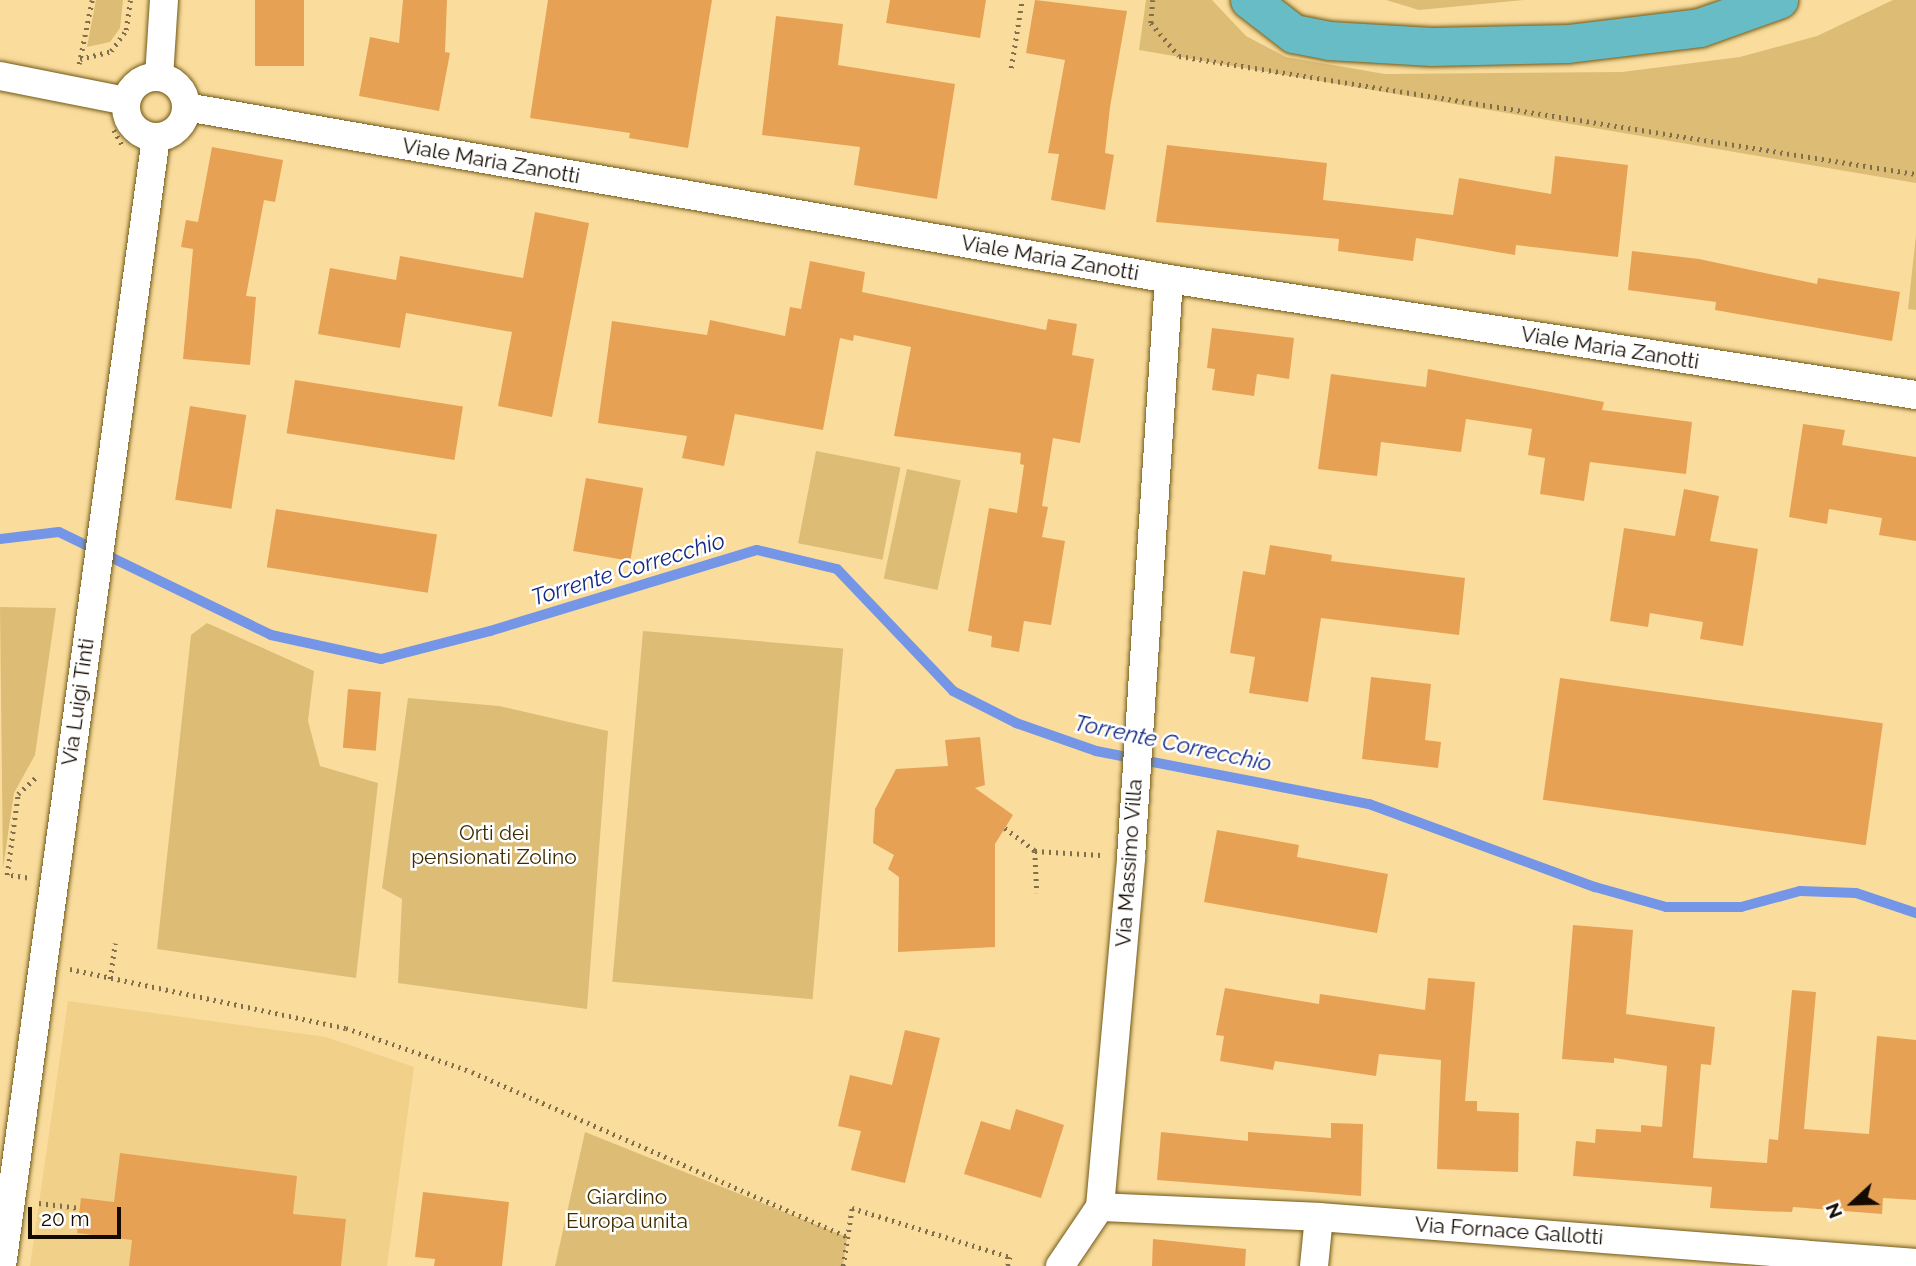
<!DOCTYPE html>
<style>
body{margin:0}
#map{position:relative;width:1916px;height:1266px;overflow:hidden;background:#fadd9d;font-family:Raleway,sans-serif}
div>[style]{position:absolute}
.built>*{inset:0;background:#f1d189}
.green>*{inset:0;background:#ddbd75;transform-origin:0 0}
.stream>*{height:10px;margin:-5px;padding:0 5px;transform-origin:5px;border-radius:5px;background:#7596e6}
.building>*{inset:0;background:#e7a155;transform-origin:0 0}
.path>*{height:4.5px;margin-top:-2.25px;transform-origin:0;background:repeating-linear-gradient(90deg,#816e4a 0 2px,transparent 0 7px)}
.roads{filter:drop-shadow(0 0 2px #725917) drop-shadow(0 0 2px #725917)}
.minor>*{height:28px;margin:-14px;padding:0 14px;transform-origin:14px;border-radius:14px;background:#fff}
.minor>.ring{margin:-14px;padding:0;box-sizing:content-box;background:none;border:28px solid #fff;border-radius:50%}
.trunk>*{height:38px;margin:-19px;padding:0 19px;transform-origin:19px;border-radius:19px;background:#67bcc6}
span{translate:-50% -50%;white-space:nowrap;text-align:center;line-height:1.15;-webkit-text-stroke:5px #fff;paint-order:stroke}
.street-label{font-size:21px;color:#140a00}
.park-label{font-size:21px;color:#3d2c01}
.water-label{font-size:23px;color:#132b87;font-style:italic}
.north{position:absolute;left:1818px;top:1168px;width:70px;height:70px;-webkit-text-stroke:5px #fff;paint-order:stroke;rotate:248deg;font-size:19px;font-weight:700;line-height:28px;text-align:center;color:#140a00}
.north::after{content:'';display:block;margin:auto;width:24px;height:32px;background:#140a00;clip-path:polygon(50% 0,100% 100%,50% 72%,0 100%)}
.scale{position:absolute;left:28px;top:1207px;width:93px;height:32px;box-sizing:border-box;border:4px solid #140a00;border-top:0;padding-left:9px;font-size:21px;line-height:24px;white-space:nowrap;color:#140a00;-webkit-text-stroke:5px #fff;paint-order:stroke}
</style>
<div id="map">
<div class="built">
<i style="clip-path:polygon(68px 1001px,326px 1037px,414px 1067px,387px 1266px,30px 1266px)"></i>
</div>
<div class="green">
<i style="clip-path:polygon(96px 0,123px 0,120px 28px,110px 42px,87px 47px)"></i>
<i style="clip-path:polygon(1146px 0,1212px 0,1246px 36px,1286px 57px,1385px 74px,1622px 72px,1740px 57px,1817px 36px,1893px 0,1916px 0,1916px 183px,1139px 50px)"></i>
<i style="clip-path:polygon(1386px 0,1524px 0,1419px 10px)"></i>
<i style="clip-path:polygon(1916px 235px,1916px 310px,1908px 309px)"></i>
<i style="left:816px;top:451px;width:86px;height:94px;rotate:11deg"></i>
<i style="left:907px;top:469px;width:55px;height:112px;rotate:12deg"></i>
<i style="clip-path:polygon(0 607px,56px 608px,35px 755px,14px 793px,3px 869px)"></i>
<i style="clip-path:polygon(207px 623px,314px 671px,308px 721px,320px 766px,378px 783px,356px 978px,157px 949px,191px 635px)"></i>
<i style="left:643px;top:631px;width:201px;height:352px;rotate:5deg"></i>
<i style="clip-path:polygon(408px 698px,499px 706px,608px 731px,587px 1009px,398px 983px,402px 899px,382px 888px)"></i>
<i style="clip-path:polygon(585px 1132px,847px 1237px,843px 1266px,555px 1266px)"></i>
</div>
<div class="stream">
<i style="left:0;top:539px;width:59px;rotate:-6.8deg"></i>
<i style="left:59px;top:532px;width:236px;rotate:25.9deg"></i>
<i style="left:271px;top:635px;width:113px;rotate:12.3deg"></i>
<i style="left:381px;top:659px;width:113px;rotate:-14.4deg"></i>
<i style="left:490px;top:631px;width:279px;rotate:-16.9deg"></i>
<i style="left:757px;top:550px;width:82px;rotate:13.4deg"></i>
<i style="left:837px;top:569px;width:168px;rotate:46.4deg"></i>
<i style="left:953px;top:691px;width:71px;rotate:26.9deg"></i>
<i style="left:1016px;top:723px;width:85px;rotate:19.3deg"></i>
<i style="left:1096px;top:751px;width:278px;rotate:11deg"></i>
<i style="left:1369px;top:804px;width:241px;rotate:20.2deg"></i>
<i style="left:1595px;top:887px;width:74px;rotate:15.7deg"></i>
<i style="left:1666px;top:907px;width:75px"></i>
<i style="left:1741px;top:907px;width:61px;rotate:-15.2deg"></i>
<i style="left:1800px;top:891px;width:56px;rotate:2deg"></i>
<i style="left:1856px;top:893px;width:63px;rotate:18.4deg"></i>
</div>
<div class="building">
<i style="left:255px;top:0;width:49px;height:66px"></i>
<i style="clip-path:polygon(403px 0,447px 0,445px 52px,450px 53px,439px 111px,359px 96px,370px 37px,399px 43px)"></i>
<i style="clip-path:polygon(548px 0,712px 0,688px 148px,629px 138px,630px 133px,530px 118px)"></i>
<i style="clip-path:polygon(890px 0,986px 0,980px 38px,886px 23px)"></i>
<i style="clip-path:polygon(1035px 0,1127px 11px,1110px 107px,1105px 153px,1114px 155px,1105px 210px,1051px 200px,1059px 154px,1048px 153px,1065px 60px,1026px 53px)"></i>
<i style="clip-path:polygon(776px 16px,843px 24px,838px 65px,955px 84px,937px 199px,854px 185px,860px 147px,762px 135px)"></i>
<i style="clip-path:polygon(1167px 145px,1327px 163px,1323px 200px,1453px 215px,1459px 178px,1551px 194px,1555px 156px,1628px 165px,1618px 257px,1516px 245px,1515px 255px,1416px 238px,1413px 261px,1338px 251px,1339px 239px,1156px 222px)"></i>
<i style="clip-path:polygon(212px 147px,283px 160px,275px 202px,264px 200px,246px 296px,256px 297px,250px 365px,183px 359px,193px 249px,181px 247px,186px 220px,198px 222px)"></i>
<i style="clip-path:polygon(535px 212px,589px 223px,552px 417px,498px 406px,512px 332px,406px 313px,400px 348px,318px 334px,330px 268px,396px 280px,400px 256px,523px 278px)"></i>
<i style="clip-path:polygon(1632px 251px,1699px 259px,1817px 284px,1818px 278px,1900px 292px,1892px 341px,1715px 310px,1716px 302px,1628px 290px)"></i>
<i style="clip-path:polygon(810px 261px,865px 272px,862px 292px,1046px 330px,1048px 319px,1077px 324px,1072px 355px,1094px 359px,1080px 443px,1053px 438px,1042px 506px,1048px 507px,1042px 537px,1065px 541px,1051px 625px,1024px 621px,1019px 652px,991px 647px,992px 636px,968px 631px,989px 508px,1017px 513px,1024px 465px,1020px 464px,1021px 453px,894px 436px,911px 347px,854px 335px,853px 341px,840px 338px,823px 430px,735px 414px,724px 466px,682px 458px,687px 436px,598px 423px,612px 321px,707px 335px,710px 320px,785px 336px,790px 307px,801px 309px)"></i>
<i style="clip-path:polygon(1212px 328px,1294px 338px,1289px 379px,1257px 374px,1254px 396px,1212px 390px,1215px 369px,1207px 368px)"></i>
<i style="clip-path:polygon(1428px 369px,1604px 402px,1602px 410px,1692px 422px,1686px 474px,1590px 462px,1584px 501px,1540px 494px,1545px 458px,1528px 455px,1532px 429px,1466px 419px,1461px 452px,1381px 442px,1377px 476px,1318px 469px,1331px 374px,1426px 387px)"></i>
<i style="left:295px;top:380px;width:170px;height:54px;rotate:9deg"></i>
<i style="left:190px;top:406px;width:57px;height:95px;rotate:9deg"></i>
<i style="clip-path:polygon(1803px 424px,1845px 430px,1842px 445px,1916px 457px,1916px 541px,1879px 535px,1882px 518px,1829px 509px,1827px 524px,1789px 517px)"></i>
<i style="left:586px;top:478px;width:58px;height:74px;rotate:10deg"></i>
<i style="clip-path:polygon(1684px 489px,1719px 496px,1710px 541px,1758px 549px,1743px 646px,1700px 639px,1703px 622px,1650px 613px,1648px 627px,1610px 621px,1624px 528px,1675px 536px)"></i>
<i style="left:276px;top:509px;width:163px;height:59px;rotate:9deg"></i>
<i style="clip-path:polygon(1270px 545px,1332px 555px,1331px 561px,1465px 578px,1459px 635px,1321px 618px,1308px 702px,1249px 693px,1255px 657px,1230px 653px,1243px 571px,1265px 575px)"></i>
<i style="clip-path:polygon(1371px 677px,1431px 684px,1425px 740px,1441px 742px,1438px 768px,1362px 759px)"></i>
<i style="left:1560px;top:678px;width:326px;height:123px;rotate:8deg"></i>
<i style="left:348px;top:689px;width:33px;height:59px;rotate:5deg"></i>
<i style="clip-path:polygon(980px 737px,985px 785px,975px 788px,1013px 815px,995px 844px,995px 947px,898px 952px,899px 877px,888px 869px,894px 855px,873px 843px,875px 809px,896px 769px,948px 766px,945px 740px)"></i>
<i style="clip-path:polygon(1217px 830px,1299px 845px,1297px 857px,1388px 874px,1377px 933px,1204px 902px)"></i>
<i style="clip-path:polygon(1573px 925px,1633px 930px,1626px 1014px,1715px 1027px,1711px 1065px,1701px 1064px,1693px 1158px,1767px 1163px,1769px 1139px,1778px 1140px,1792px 990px,1816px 992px,1804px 1129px,1869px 1134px,1877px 1036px,1916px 1040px,1916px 1200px,1883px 1198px,1882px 1214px,1793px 1207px,1792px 1212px,1760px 1211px,1710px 1208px,1712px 1187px,1573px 1176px,1576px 1141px,1595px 1143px,1596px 1129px,1641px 1132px,1641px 1125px,1662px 1127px,1667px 1066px,1614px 1058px,1614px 1063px,1562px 1059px)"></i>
<i style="clip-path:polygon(1428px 978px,1475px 982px,1465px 1101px,1477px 1101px,1477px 1111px,1519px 1113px,1518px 1172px,1437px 1169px,1441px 1060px,1379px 1054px,1376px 1076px,1275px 1061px,1273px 1070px,1220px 1061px,1224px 1036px,1216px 1035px,1225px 988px,1319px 1004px,1320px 994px,1425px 1010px)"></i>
<i style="clip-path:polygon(905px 1030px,940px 1038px,905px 1183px,851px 1170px,861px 1131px,838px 1126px,850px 1075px,892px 1085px)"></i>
<i style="clip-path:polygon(1016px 1109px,1064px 1125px,1041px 1198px,964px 1174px,981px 1121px,1010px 1130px)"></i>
<i style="clip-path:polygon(1331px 1123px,1363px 1124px,1361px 1196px,1157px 1180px,1161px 1132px,1248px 1141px,1248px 1132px,1331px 1138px)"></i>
<i style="clip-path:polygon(120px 1153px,297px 1176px,293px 1214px,346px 1219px,341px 1266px,129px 1266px,132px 1240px,77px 1233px,81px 1198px,114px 1202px)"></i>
<i style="clip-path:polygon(423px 1192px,509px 1202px,502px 1266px,434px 1266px,435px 1259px,415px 1257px)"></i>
<i style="clip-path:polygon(1153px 1239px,1246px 1249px,1245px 1266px,1152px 1266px)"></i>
</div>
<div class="path">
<i style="left:1153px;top:0;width:23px;rotate:95deg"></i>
<i style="left:1151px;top:23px;width:43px;rotate:49.7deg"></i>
<i style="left:1179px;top:56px;width:746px;rotate:9.1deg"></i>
<i style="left:80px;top:59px;width:32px;rotate:-14deg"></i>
<i style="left:111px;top:51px;width:26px;rotate:-54deg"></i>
<i style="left:126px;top:30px;width:30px;rotate:-82deg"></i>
<i style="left:79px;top:64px;width:65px;rotate:-78.5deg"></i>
<i style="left:1011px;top:68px;width:69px;rotate:-80.8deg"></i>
<i style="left:114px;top:130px;width:18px;rotate:61deg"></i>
<i style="left:1005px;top:828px;width:38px;rotate:37deg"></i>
<i style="left:1035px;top:851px;width:66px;rotate:3.5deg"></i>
<i style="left:1035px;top:851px;width:42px;rotate:87.3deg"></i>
<i style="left:27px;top:878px;width:20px;rotate:-171deg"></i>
<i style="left:7px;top:875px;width:82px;rotate:-82.3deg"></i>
<i style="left:18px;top:794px;width:25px;rotate:-43deg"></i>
<i style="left:70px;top:969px;width:282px;rotate:12.1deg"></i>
<i style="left:346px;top:1028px;width:133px;rotate:19.2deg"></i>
<i style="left:472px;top:1072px;width:410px;rotate:23.7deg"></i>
<i style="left:110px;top:979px;width:36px;rotate:-82deg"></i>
<i style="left:39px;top:1203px;width:41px;rotate:7deg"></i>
<i style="left:843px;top:1266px;width:59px;rotate:-81.2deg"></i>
<i style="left:852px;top:1208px;width:165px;rotate:17.2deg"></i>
<i style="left:1010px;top:1257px;width:9px;rotate:103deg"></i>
</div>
<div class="roads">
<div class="minor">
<i style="left:0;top:76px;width:128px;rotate:11.2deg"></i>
<i class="ring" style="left:126px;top:77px;width:32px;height:32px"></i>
<i style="left:159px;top:77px;width:77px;rotate:-86.3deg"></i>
<i style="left:186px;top:107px;width:998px;rotate:9.92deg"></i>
<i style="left:1169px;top:279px;width:756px;rotate:8.83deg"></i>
<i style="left:1100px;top:1207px;width:219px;rotate:2.6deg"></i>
<i style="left:1319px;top:1217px;width:599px;rotate:4.41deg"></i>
<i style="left:2px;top:1266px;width:1138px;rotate:-82.23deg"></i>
<i style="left:1060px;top:1266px;width:71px;rotate:-55.9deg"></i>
<i style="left:1100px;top:1207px;width:351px;rotate:-84.9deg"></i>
<i style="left:1131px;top:857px;width:579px;rotate:-86.24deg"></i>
<i style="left:1314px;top:1266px;width:49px;rotate:-84.2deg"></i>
</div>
<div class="trunk">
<i style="left:1250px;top:0;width:56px;rotate:37.7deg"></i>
<i style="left:1294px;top:34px;width:36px;rotate:11deg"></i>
<i style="left:1329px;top:41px;width:103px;rotate:3.3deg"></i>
<i style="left:1432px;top:47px;width:136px;rotate:-1.3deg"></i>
<i style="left:1568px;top:44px;width:133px;rotate:-6.9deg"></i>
<i style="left:1700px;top:28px;width:84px;rotate:-19.5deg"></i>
</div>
</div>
<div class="street-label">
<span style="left:491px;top:161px;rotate:10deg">Viale Maria Zanotti</span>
<span style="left:1050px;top:258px;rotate:10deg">Viale Maria Zanotti</span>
<span style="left:1610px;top:348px;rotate:9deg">Viale Maria Zanotti</span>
<span style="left:78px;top:702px;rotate:-82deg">Via Luigi Tinti</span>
<span style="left:1129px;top:863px;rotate:-86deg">Via Massimo Villa</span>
<span style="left:1509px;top:1231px;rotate:4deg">Via Fornace Gallotti</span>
</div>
<div class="park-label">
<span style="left:494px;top:845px">Orti dei<br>pensionati Zolino</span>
<span style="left:627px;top:1209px">Giardino<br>Europa unita</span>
</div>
<div class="water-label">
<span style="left:628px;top:569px;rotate:-17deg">Torrente Correcchio</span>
<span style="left:1173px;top:743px;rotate:12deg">Torrente Correcchio</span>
</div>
<div class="north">N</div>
<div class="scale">20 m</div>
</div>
